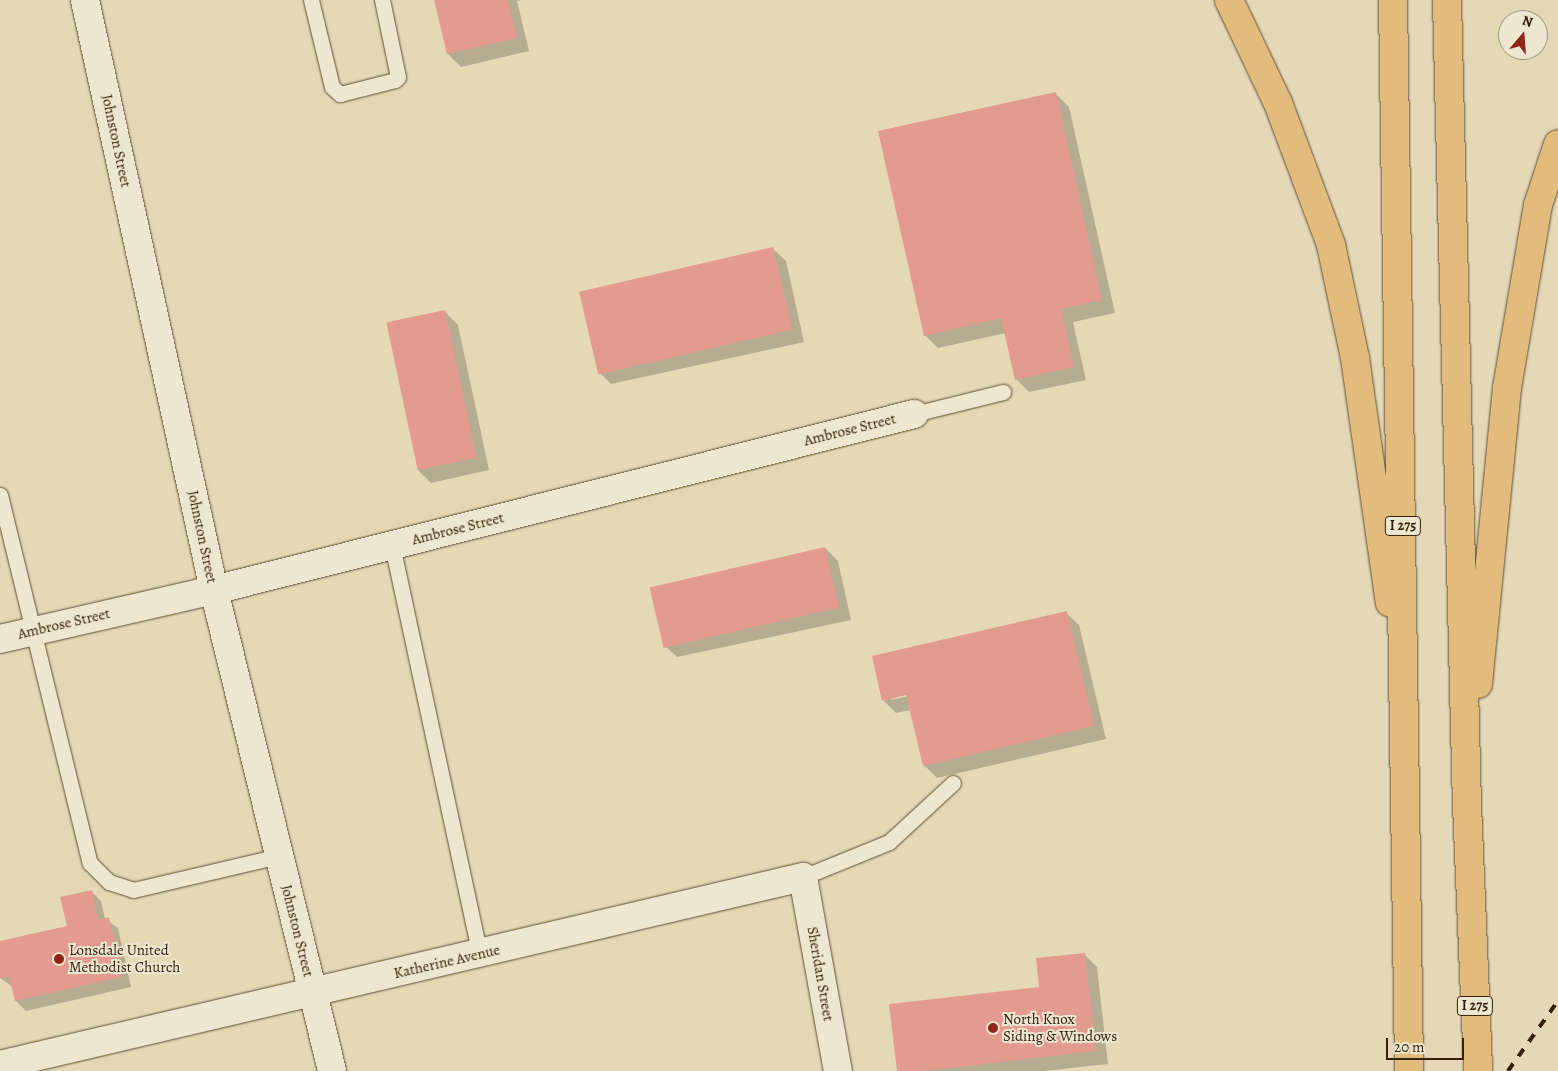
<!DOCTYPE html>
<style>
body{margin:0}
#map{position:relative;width:1558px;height:1071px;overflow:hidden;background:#e4d8b7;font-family:Alegreya,serif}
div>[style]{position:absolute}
.shadow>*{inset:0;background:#0003}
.building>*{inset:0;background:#e39b90;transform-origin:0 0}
.roads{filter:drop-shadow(0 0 1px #624f34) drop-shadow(0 0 1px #624f34)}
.service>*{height:15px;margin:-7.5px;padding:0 7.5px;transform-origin:7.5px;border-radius:7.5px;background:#ede6d0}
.minor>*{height:28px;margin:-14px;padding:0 14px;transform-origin:14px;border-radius:14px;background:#ede6d0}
.tertiary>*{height:28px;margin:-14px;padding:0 14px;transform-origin:14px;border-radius:14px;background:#ede6d0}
.motorway>*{height:28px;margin:-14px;padding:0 14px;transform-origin:14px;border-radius:14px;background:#e2bc7c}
.rail>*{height:4px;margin-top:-2px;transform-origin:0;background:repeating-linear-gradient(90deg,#362108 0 9px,transparent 0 18px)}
.dots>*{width:14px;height:14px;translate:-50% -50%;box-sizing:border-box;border:2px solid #ede6d0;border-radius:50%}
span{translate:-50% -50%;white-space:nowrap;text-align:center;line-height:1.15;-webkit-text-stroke:4px #ede6d0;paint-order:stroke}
.shield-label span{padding:1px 4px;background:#ede6d0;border:1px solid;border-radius:4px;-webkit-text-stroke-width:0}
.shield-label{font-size:14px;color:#362108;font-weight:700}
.street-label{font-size:15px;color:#362108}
.poi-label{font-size:15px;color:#362108}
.left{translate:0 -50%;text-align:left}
.north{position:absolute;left:1498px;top:10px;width:50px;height:50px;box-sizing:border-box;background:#ede6d0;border:1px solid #a49780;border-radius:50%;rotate:18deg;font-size:14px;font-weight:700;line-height:20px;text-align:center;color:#362108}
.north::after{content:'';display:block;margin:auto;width:18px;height:22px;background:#8f2418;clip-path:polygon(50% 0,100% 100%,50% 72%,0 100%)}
.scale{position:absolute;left:1386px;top:1038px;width:78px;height:22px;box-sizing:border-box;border:2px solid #362108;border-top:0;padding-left:6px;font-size:15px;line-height:18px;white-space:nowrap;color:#362108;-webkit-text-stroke:4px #ede6d0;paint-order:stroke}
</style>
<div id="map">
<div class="shadow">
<i style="clip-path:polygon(435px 0,522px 0,517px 1px,529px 51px,461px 67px,448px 54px)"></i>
<i style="clip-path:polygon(1056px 94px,1069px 107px,1115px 313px,1073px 322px,1086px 380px,1029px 392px,1016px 379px,1006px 333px,938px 348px,925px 335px)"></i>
<i style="clip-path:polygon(773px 249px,786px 261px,804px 342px,611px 384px,598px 371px)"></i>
<i style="clip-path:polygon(445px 312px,458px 325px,489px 470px,431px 483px,418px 470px)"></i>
<i style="clip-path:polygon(825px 548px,838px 561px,851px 620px,677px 657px,664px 645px)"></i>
<i style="clip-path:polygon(evenodd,1066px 613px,1079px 625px,1106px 739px,937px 778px,924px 765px,911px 710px,896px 713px,884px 701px,1066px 613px,912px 693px,913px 695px,891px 700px,891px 698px,912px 693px)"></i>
<i style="clip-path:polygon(91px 891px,101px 901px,105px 919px,118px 928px,131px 987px,26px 1011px,16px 1001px,13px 987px,0 978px,0 942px,69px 927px)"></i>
<i style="clip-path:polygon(1084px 954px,1097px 967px,1108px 1064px,1044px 1071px,898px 1071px,1040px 988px)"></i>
</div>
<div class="building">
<i style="clip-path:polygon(434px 0,508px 0,517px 38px,447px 54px)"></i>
<i style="clip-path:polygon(1056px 92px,1102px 300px,1061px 309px,1074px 367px,1015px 380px,1001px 318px,924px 336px,878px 131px)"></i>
<i style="left:773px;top:247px;width:85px;height:199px;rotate:77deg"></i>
<i style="left:445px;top:310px;width:151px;height:60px;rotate:78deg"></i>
<i style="left:825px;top:547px;width:62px;height:180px;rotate:77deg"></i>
<i style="clip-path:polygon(1067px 611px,1094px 726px,923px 766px,906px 695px,882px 701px,872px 656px)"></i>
<i style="clip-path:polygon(92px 890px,98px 920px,109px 917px,122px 977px,15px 1001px,9px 977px,0 978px,0 941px,67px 926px,60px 897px)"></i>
<i style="clip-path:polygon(1085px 953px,1096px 1051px,922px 1071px,897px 1071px,889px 1004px,1039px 987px,1036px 958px)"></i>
</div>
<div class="roads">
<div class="service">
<i style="left:311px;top:0;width:89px;rotate:76.4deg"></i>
<i style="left:332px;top:87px;width:11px;rotate:41deg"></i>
<i style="left:340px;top:94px;width:57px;rotate:-14.3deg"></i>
<i style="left:395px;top:80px;width:4px;rotate:-45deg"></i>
<i style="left:398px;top:77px;width:79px;rotate:-101.7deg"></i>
<i style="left:914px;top:414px;width:92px;rotate:-13.9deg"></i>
<i style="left:0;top:495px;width:379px;rotate:76.3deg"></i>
<i style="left:90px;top:863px;width:27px;rotate:45deg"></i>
<i style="left:109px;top:882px;width:25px;rotate:18deg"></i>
<i style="left:133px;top:890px;width:150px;rotate:-13.1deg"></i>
<i style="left:392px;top:545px;width:418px;rotate:77.9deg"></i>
<i style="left:803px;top:877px;width:93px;rotate:-22.1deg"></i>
<i style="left:889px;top:842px;width:87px;rotate:-42.7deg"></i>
</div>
<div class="minor">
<i style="left:0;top:639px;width:220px;rotate:-12.9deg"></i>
<i style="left:214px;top:590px;width:722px;rotate:-14.11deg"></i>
<i style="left:0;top:1065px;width:825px;rotate:-13.18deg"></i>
<i style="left:803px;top:877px;width:197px;rotate:79.8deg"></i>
</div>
<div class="tertiary">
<i style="left:85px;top:0;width:604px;rotate:77.67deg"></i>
<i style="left:214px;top:590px;width:495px;rotate:76.2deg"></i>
</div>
<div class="motorway">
<i style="left:1229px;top:0;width:114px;rotate:64.6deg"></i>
<i style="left:1278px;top:103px;width:152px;rotate:69.5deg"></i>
<i style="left:1331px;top:245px;width:116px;rotate:78deg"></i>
<i style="left:1355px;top:358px;width:247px;rotate:81.9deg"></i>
<i style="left:1393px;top:0;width:1071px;rotate:89.14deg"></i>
<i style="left:1447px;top:0;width:805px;rotate:88.58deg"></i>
<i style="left:1467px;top:805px;width:266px;rotate:87.6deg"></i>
<i style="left:1478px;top:684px;width:297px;rotate:-84.4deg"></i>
<i style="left:1507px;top:388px;width:186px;rotate:-80.4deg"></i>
<i style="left:1538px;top:205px;width:64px;rotate:-71.8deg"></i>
</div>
</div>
<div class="rail">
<i style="left:1508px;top:1071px;width:86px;rotate:-54.5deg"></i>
</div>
<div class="dots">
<i style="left:59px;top:959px;background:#8f2418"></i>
<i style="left:993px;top:1028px;background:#8f2418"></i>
</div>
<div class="shield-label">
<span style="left:1403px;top:526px">I 275</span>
<span style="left:1475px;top:1006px">I 275</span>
</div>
<div class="street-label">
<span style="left:116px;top:141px;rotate:78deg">Johnston Street</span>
<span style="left:850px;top:430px;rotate:-14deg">Ambrose Street</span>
<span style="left:458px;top:529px;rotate:-14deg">Ambrose Street</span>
<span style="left:202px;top:537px;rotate:78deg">Johnston Street</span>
<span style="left:64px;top:624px;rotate:-13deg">Ambrose Street</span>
<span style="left:297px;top:931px;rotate:76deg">Johnston Street</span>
<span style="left:447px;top:962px;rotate:-13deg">Katherine Avenue</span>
<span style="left:820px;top:974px;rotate:80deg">Sheridan Street</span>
</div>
<div class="poi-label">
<span class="left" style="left:69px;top:959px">Lonsdale United<br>Methodist Church</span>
<span class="left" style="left:1003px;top:1028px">North Knox<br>Siding &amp; Windows</span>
</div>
<div class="north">N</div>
<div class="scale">20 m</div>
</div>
